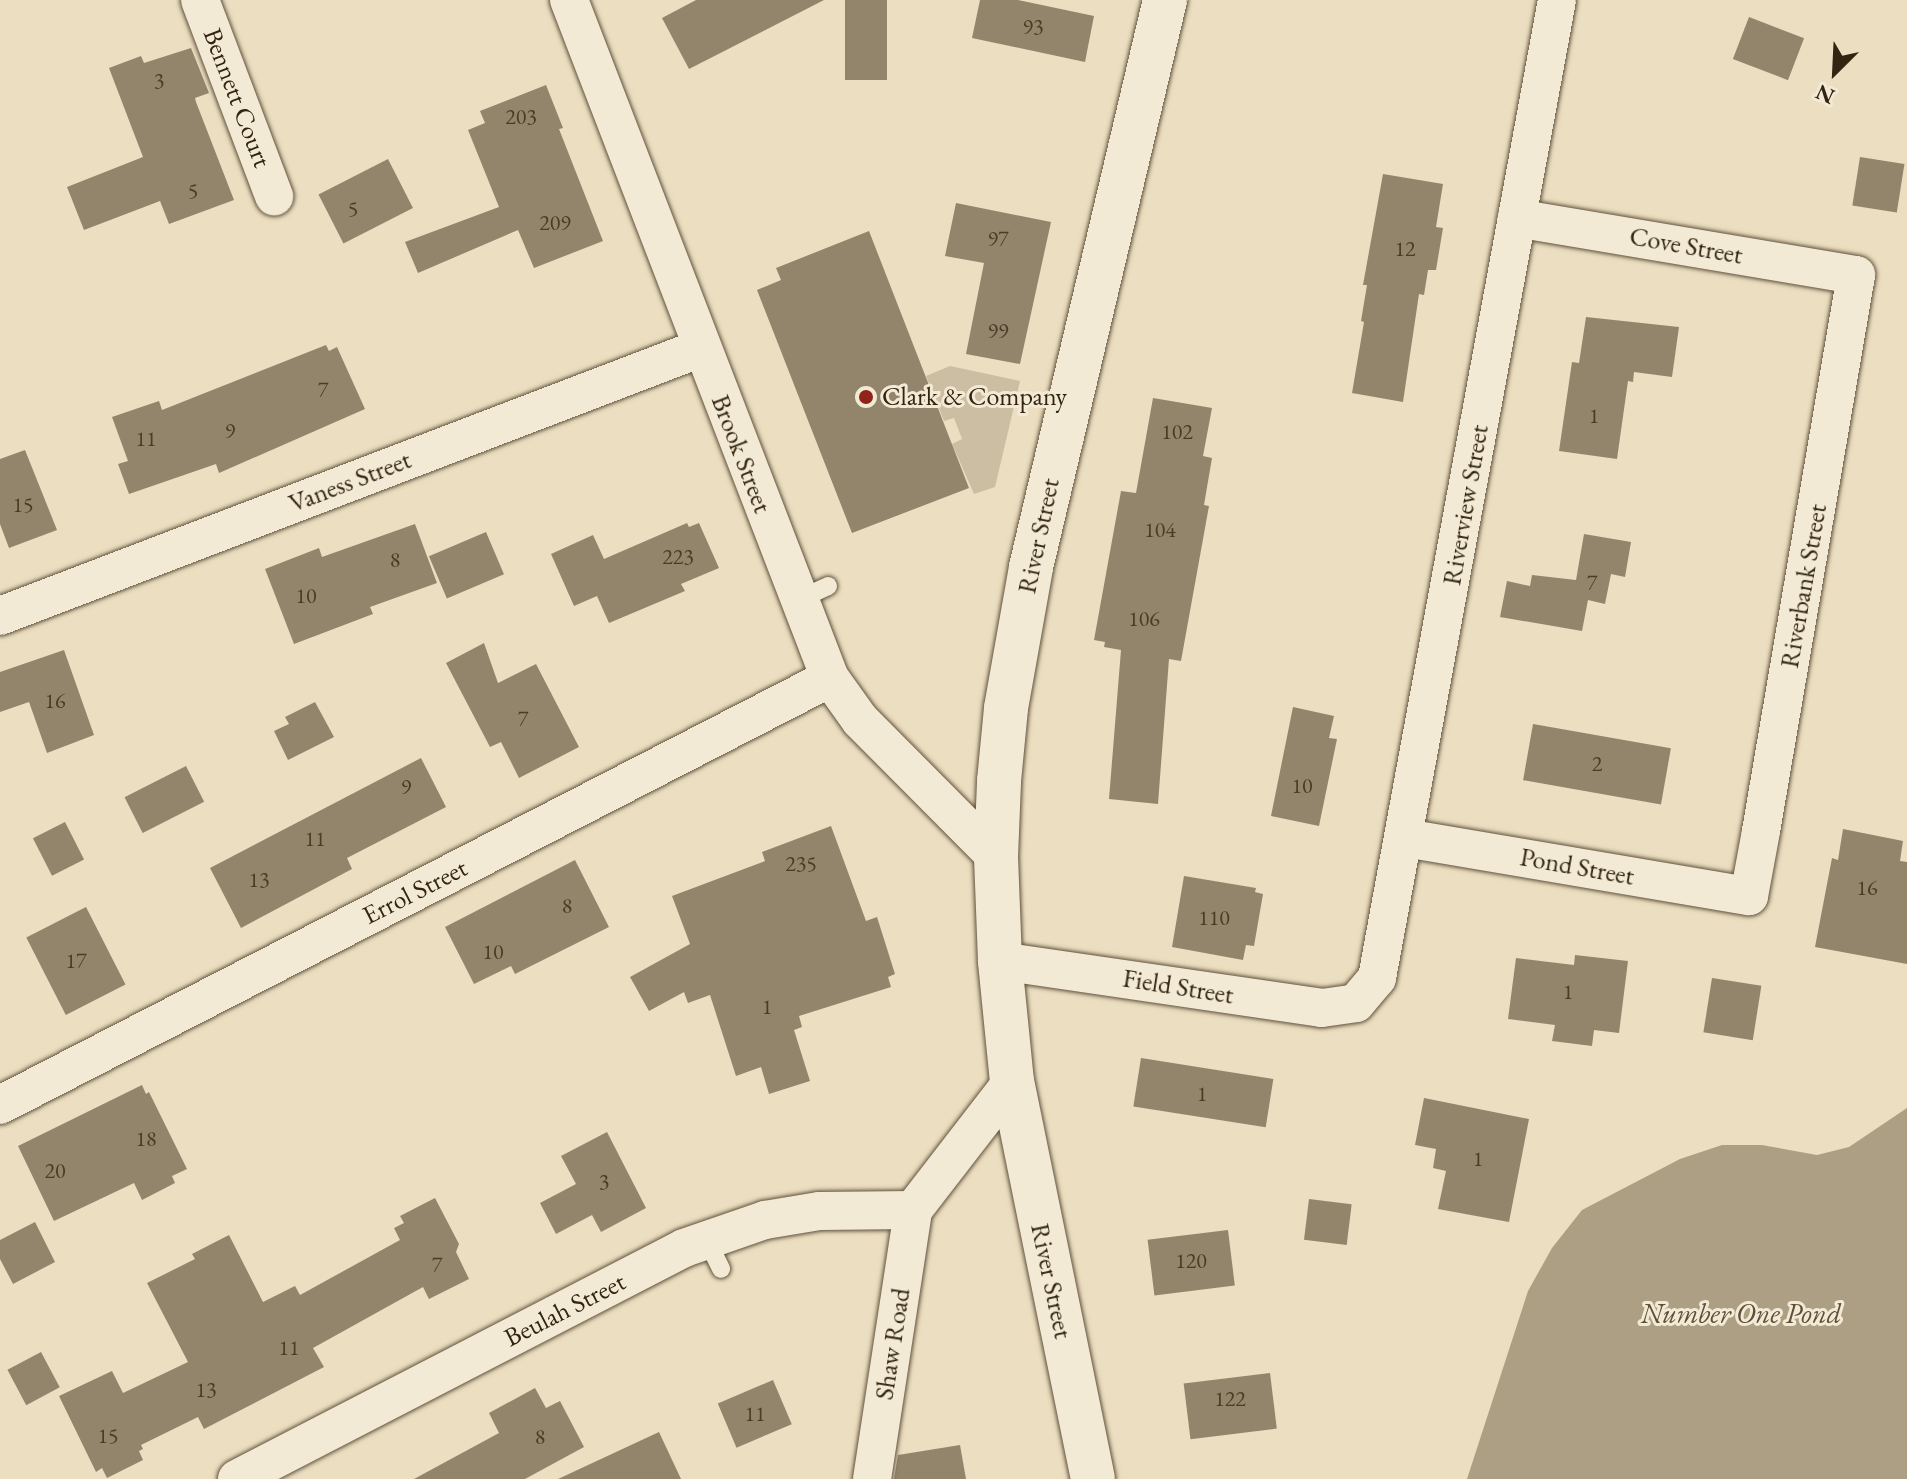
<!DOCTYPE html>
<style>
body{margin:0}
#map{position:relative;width:1907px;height:1479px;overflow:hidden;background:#ecdec0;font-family:"EB Garamond",serif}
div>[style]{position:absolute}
.green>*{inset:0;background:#ccbea2}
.water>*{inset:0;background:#ad9f84}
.building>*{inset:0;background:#93856c;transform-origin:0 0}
.roads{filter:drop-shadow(0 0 2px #60523c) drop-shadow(0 0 2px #60523c)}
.service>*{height:18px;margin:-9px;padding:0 9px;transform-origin:9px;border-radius:9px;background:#f3ead6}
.minor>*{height:38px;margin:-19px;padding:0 19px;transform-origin:19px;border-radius:19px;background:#f3ead6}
.tertiary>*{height:44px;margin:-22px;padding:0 22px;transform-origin:22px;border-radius:22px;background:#f3ead6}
.dots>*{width:22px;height:22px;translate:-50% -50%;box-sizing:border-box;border:4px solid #f3ead6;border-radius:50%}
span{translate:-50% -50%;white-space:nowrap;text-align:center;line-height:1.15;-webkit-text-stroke:6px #f3ead6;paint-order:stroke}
.number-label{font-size:22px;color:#4a3c27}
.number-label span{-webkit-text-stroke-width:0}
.street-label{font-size:26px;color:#322410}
.poi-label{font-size:26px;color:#322410}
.left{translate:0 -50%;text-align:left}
.water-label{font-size:28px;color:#5d4f39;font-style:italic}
.north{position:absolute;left:1795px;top:32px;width:80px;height:80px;-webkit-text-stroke:6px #f3ead6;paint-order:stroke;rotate:204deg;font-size:22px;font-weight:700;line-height:32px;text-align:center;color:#322410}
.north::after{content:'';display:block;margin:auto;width:28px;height:36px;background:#322410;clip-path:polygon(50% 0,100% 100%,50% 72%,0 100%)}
</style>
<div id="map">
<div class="green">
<i style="clip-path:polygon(950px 366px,1020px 381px,995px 487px,974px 494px,952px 444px,962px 439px,954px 418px,944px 421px,926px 376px)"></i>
</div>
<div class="water">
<i style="clip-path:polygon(1907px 1108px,1907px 1479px,1467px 1479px,1528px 1291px,1552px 1248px,1582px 1210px,1680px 1159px,1722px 1145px,1762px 1145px,1817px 1155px,1849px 1147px)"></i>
</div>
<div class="building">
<i style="clip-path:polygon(696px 0,824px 0,689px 69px,662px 18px)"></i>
<i style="left:845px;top:0;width:42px;height:80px"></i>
<i style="clip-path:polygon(980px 0,1018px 0,1094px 16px,1085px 62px,972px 38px)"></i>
<i style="left:1749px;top:17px;width:59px;height:45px;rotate:21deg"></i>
<i style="clip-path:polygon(191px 48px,209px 93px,195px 98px,196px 102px,234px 200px,169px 224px,160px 201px,84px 230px,67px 187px,143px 157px,109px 68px,141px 56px,144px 63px)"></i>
<i style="clip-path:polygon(546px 85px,563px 128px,559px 129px,603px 241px,534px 268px,518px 230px,418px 273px,405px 242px,499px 207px,468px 130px,485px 123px,480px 111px)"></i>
<i style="left:1860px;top:157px;width:45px;height:49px;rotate:9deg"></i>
<i style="left:388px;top:159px;width:55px;height:78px;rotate:63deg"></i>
<i style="clip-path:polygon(1383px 174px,1443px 184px,1436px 227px,1443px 228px,1436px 270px,1428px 270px,1424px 295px,1419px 294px,1403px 402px,1352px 393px,1364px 322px,1361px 321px,1367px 285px,1363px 285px)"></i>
<i style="clip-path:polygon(956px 203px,1051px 222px,1020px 364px,966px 354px,984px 263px,945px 256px)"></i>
<i style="clip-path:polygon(869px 231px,969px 488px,852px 533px,757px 290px,781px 280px,776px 268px)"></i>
<i style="clip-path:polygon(1586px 317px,1679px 327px,1672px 377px,1634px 372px,1633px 382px,1628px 381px,1617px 459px,1559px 451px,1572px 362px,1579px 363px)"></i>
<i style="clip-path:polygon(326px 345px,329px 351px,337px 347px,365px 409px,219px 473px,216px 464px,129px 494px,118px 464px,128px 461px,112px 417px,159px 401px,162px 410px)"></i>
<i style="clip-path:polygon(1153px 398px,1212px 408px,1203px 456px,1212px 458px,1204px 505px,1209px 506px,1181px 661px,1169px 659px,1158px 804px,1109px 799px,1121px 650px,1104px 647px,1105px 642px,1094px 640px,1121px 491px,1136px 493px)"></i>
<i style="clip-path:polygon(25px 450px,57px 530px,9px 548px,0 524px,0 459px)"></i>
<i style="clip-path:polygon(687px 523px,689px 527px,699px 523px,719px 568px,681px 584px,685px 591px,609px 623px,597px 596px,574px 606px,551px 554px,593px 535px,604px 559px)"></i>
<i style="clip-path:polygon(415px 524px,437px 583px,370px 607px,373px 614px,294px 644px,265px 569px,319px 548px,322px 557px)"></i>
<i style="left:486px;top:532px;width:46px;height:62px;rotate:67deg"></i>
<i style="clip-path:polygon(1584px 534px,1631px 542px,1625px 577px,1611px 574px,1605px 604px,1588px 600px,1582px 631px,1500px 617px,1507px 581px,1530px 586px,1532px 575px,1576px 580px)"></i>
<i style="clip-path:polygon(484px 643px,498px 683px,536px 664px,579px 747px,519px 778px,501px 742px,490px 747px,446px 663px)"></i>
<i style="clip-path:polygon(64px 650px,94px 735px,47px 753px,29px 702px,0 712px,0 672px)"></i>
<i style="clip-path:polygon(315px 702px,334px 737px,288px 760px,274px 731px,289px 724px,285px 717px)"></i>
<i style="clip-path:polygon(1293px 707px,1334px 716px,1329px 738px,1337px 739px,1319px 826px,1271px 816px)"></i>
<i style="left:1533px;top:724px;width:140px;height:57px;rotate:10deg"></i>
<i style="clip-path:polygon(421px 758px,446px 807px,347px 858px,352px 869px,241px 928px,210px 868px)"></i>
<i style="left:186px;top:766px;width:40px;height:69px;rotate:63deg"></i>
<i style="left:65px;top:822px;width:42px;height:36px;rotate:63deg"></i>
<i style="clip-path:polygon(831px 826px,866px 921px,877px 917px,895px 974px,888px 977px,891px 987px,799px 1016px,802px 1027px,794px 1030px,810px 1081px,769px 1094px,761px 1067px,736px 1076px,710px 995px,688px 1003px,684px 992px,649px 1011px,630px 977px,690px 944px,672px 896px,765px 861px,762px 852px)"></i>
<i style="clip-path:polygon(1843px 829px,1903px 841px,1900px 861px,1907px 862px,1907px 964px,1815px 947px,1832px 858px,1838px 860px)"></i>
<i style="clip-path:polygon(575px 860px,609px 927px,515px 974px,511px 966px,474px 984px,445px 927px)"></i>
<i style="clip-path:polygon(1184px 876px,1256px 888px,1255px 892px,1263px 894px,1254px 946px,1246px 945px,1243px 960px,1172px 947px)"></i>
<i style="left:86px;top:907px;width:87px;height:67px;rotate:63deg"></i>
<i style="clip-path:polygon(1575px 955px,1628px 961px,1619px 1033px,1594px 1030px,1592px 1046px,1552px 1041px,1555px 1025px,1508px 1019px,1516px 958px,1574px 965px)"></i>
<i style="left:1712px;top:978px;width:50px;height:55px;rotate:9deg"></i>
<i style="left:1141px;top:1058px;width:134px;height:49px;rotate:9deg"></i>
<i style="clip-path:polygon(142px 1085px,146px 1094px,149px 1092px,187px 1169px,172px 1176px,175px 1183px,142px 1200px,134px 1183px,54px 1221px,18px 1146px)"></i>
<i style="clip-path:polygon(1424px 1098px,1529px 1119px,1509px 1222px,1438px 1209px,1446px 1171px,1433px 1168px,1436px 1149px,1415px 1145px)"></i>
<i style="clip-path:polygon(607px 1132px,646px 1208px,601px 1232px,592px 1215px,556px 1234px,540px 1203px,576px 1184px,561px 1156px)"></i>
<i style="clip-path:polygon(435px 1198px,459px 1244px,456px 1252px,469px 1279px,429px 1299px,423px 1287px,313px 1348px,324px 1367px,204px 1429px,198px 1417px,141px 1445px,143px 1449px,139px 1451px,143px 1460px,107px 1478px,102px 1468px,96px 1472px,59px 1396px,112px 1371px,123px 1393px,188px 1362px,147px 1283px,195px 1259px,192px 1254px,229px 1235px,263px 1302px,295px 1286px,300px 1295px,400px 1240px,394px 1228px,404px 1223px,400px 1216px)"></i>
<i style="left:1309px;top:1199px;width:43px;height:41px;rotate:7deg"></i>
<i style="clip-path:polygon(35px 1222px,55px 1262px,13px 1284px,0 1259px,0 1240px)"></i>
<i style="left:1228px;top:1230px;width:56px;height:81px;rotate:83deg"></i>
<i style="left:41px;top:1352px;width:40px;height:38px;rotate:62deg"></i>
<i style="left:1270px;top:1373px;width:56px;height:87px;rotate:83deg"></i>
<i style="left:773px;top:1380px;width:48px;height:60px;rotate:67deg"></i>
<i style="clip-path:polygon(535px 1388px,546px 1408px,560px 1401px,584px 1447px,525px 1479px,414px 1479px,499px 1433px,489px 1413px)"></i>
<i style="clip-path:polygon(659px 1432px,681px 1479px,558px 1479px)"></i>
<i style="clip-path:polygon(960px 1445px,966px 1479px,894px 1479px,898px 1455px)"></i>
</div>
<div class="roads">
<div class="service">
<i style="left:798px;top:600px;width:33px;rotate:-25deg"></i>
<i style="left:707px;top:1240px;width:32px;rotate:64deg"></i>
</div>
<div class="minor">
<i style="left:200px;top:0;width:210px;rotate:69.3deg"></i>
<i style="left:569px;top:0;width:727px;rotate:68.95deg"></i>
<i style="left:830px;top:678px;width:52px;rotate:54.5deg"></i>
<i style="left:860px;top:720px;width:193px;rotate:45.2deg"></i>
<i style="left:0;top:616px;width:750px;rotate:-20.92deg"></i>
<i style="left:1405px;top:838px;width:349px;rotate:9.6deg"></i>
<i style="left:1749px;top:896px;width:66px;rotate:-79.5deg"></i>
<i style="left:1761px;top:831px;width:564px;rotate:-80.3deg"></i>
<i style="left:1856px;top:275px;width:344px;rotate:-170.5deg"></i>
<i style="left:1000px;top:961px;width:325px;rotate:8.3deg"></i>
<i style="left:1322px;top:1008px;width:34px;rotate:-8deg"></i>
<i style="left:1356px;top:1003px;width:33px;rotate:-50deg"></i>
<i style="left:1377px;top:978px;width:994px;rotate:-79.57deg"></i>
<i style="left:0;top:1105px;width:933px;rotate:-27.22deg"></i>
<i style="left:237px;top:1479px;width:503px;rotate:-27.33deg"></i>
<i style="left:684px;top:1248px;width:86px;rotate:-19.1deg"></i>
<i style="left:765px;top:1220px;width:55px;rotate:-9.5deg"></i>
<i style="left:819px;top:1211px;width:94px;rotate:-0.6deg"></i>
<i style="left:872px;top:1479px;width:272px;rotate:-81.3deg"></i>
<i style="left:913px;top:1210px;width:162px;rotate:-52.3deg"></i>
</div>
<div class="tertiary">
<i style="left:1093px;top:1479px;width:405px;rotate:-101.5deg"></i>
<i style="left:1012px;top:1082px;width:122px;rotate:-95.7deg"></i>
<i style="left:1000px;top:961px;width:104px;rotate:-92.2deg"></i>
<i style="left:996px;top:857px;width:76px;rotate:-87.7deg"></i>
<i style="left:999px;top:781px;width:73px;rotate:-84.5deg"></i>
<i style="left:1006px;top:708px;width:143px;rotate:-79.9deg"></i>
<i style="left:1031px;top:567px;width:583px;rotate:-76.7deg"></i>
</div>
</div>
<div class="dots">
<i style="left:866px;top:397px;background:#8f2418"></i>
</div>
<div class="number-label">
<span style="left:1033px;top:27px">93</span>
<span style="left:159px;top:81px">3</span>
<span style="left:521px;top:117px">203</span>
<span style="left:193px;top:191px">5</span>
<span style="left:353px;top:209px">5</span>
<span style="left:555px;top:223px">209</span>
<span style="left:998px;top:239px">97</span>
<span style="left:1405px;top:249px">12</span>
<span style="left:998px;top:331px">99</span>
<span style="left:323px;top:390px">7</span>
<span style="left:1594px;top:416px">1</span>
<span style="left:230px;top:431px">9</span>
<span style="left:1177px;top:432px">102</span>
<span style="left:146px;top:439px">11</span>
<span style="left:23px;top:505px">15</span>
<span style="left:1160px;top:530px">104</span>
<span style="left:678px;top:557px">223</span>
<span style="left:395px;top:560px">8</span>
<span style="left:1592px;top:583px">7</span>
<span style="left:306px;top:596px">10</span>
<span style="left:1144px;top:619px">106</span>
<span style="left:55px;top:701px">16</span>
<span style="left:523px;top:719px">7</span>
<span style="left:1597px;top:764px">2</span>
<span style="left:1302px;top:786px">10</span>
<span style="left:406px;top:787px">9</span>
<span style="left:315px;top:839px">11</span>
<span style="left:801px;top:864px">235</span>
<span style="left:259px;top:880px">13</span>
<span style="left:1867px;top:888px">16</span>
<span style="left:567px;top:906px">8</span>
<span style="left:1214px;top:918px">110</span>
<span style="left:493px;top:952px">10</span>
<span style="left:76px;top:961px">17</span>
<span style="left:1568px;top:992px">1</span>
<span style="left:767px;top:1007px">1</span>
<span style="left:1202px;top:1094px">1</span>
<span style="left:146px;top:1139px">18</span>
<span style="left:1478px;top:1159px">1</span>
<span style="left:55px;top:1171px">20</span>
<span style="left:604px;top:1182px">3</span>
<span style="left:1191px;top:1261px">120</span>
<span style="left:437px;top:1265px">7</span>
<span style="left:289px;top:1348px">11</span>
<span style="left:206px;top:1390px">13</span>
<span style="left:1230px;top:1399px">122</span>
<span style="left:755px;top:1414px">11</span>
<span style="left:108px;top:1436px">15</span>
<span style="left:540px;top:1437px">8</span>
</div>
<div class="street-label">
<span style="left:237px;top:98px;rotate:69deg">Bennett Court</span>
<span style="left:1686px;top:246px;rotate:10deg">Cove Street</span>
<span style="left:741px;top:454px;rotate:69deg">Brook Street</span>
<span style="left:350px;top:482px;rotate:-21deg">Vaness Street</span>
<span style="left:1466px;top:505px;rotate:-80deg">Riverview Street</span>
<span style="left:1039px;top:536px;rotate:-78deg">River Street</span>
<span style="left:1804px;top:586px;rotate:-80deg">Riverbank Street</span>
<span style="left:1577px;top:867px;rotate:10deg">Pond Street</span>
<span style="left:415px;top:892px;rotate:-27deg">Errol Street</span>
<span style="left:1178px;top:987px;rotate:9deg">Field Street</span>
<span style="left:1051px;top:1281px;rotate:78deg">River Street</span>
<span style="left:565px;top:1310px;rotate:-27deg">Beulah Street</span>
<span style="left:893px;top:1344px;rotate:-81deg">Shaw Road</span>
</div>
<div class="poi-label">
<span class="left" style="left:882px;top:397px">Clark &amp; Company</span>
</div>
<div class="water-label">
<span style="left:1741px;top:1313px">Number One Pond</span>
</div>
<div class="north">N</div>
</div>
